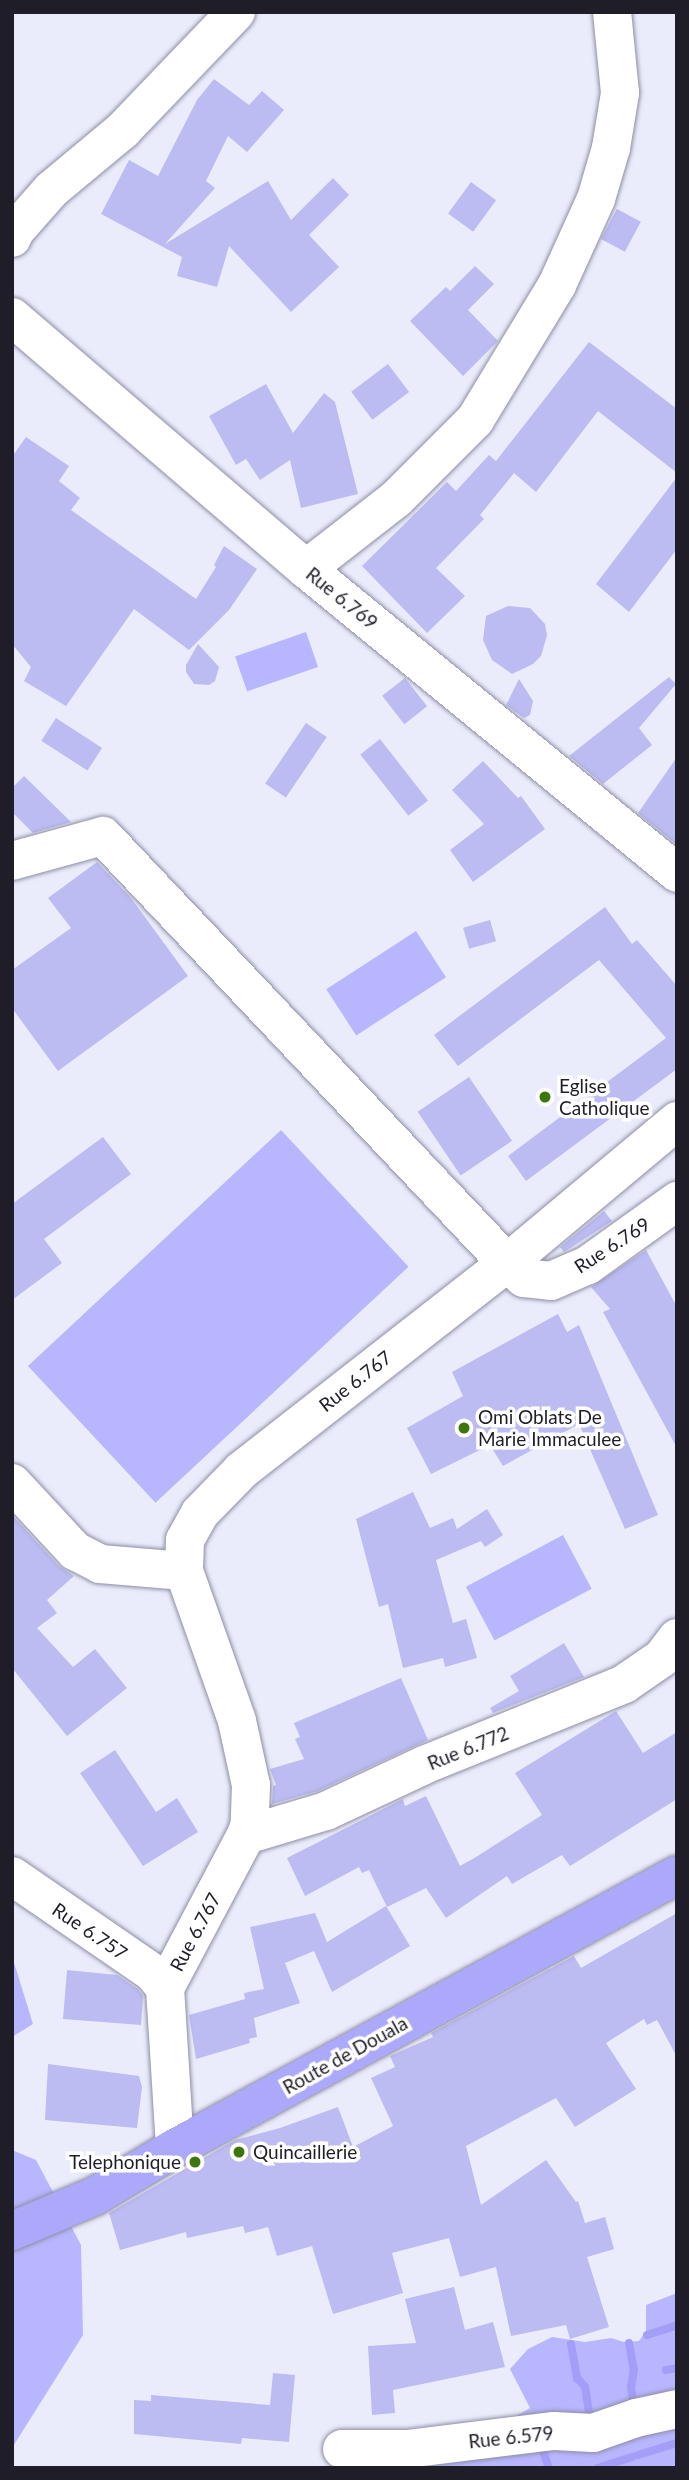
<!DOCTYPE html>
<style>
body{margin:0}
#map{position:relative;width:689px;height:2480px;overflow:hidden;background:#ebecfb;font-family:Lato,sans-serif}
div>[style]{position:absolute}
.green>*{inset:0;background:#b8b6fe;transform-origin:0 0}
.stream>*{height:8px;margin:-4px;padding:0 4px;transform-origin:4px;border-radius:4px;background:#a39ef8}
.building>*{inset:0;background:#bcbbf2;transform-origin:0 0}
.roads{filter:drop-shadow(0 0 2px #8e8ea6) drop-shadow(0 0 2px #8e8ea6)}
.minor>*{height:38px;margin:-19px;padding:0 19px;transform-origin:19px;border-radius:19px;background:#fff}
.highway>*{height:38px;margin:-19px;padding:0 19px;transform-origin:19px;border-radius:19px;background:#aca8fa}
.dots>*{width:19px;height:19px;translate:-50% -50%;box-sizing:border-box;border:4px solid #fff;border-radius:50%}
span{translate:-50% -50%;white-space:nowrap;text-align:center;line-height:1.15;-webkit-text-stroke:7px #fff;paint-order:stroke}
.street-label{font-size:19px;color:#1f1e28}
.poi-label{font-size:19px;color:#1f1e28}
.left{translate:0 -50%;text-align:left}
.right{translate:-100% -50%;text-align:right}
.frame{position:absolute;inset:0;border:14px solid #1f1e28;pointer-events:none}
</style>
<div id="map">
<div class="green">
<i style="left:306px;top:632px;width:37px;height:75px;rotate:71deg"></i>
<i style="left:416px;top:931px;width:55px;height:107px;rotate:57deg"></i>
<i style="left:281px;top:1130px;width:187px;height:346px;rotate:47deg"></i>
<i style="left:563px;top:1535px;width:61px;height:110px;rotate:62deg"></i>
<i style="clip-path:polygon(12px 1956px,33px 2024px,12px 2037px)"></i>
<i style="clip-path:polygon(12px 2150px,36px 2160px,81px 2245px,83px 2335px,12px 2448px)"></i>
<i style="clip-path:polygon(677px 2293px,677px 2468px,427px 2468px,530px 2408px,510px 2369px,528px 2349px,552px 2337px,585px 2342px,611px 2338px,624px 2342px,639px 2341px,646px 2331px,646px 2305px)"></i>
</div>
<div class="stream">
<i style="left:647px;top:2335px;width:32px;rotate:-18deg"></i>
<i style="left:629px;top:2343px;width:27px;rotate:80deg"></i>
<i style="left:634px;top:2370px;width:17px;rotate:100deg"></i>
<i style="left:631px;top:2387px;width:21px;rotate:82deg"></i>
<i style="left:571px;top:2344px;width:35px;rotate:80deg"></i>
<i style="left:577px;top:2378px;width:12px;rotate:48deg"></i>
<i style="left:585px;top:2387px;width:36px;rotate:81deg"></i>
<i style="left:666px;top:2370px;width:11px;rotate:-10deg"></i>
<i style="left:545px;top:2445px;width:6px;rotate:108deg"></i>
<i style="left:543px;top:2451px;width:18px;rotate:71deg"></i>
<i style="left:638px;top:2455px;width:41px;rotate:-17.1deg"></i>
<i style="left:598px;top:2468px;width:36px;rotate:-18deg"></i>
</div>
<div class="building">
<i style="clip-path:polygon(214px 79px,249px 105px,262px 91px,284px 110px,247px 152px,228px 136px,206px 181px,215px 188px,165px 244px,268px 181px,291px 220px,333px 178px,349px 195px,309px 235px,339px 267px,291px 312px,229px 246px,217px 287px,177px 276px,182px 257px,101px 214px,129px 160px,158px 176px,197px 100px)"></i>
<i style="left:471px;top:182px;width:31px;height:39px;rotate:36deg"></i>
<i style="left:617px;top:209px;width:27px;height:34px;rotate:28deg"></i>
<i style="clip-path:polygon(475px 266px,494px 284px,468px 310px,498px 341px,463px 376px,410px 321px,446px 287px,450px 291px)"></i>
<i style="clip-path:polygon(589px 342px,677px 409px,677px 473px,598px 411px,536px 492px,514px 473px,480px 515px,484px 519px,436px 568px,465px 596px,427px 633px,362px 566px,447px 482px,456px 491px,489px 455px,496px 461px)"></i>
<i style="left:388px;top:364px;width:35px;height:46px;rotate:53deg"></i>
<i style="clip-path:polygon(266px 384px,293px 433px,324px 393px,335px 402px,358px 494px,301px 508px,290px 460px,260px 480px,246px 459px,236px 465px,209px 416px)"></i>
<i style="clip-path:polygon(26px 437px,69px 466px,59px 481px,80px 498px,71px 510px,196px 599px,216px 567px,214px 565px,224px 546px,257px 569px,229px 610px,189px 650px,134px 609px,66px 706px,24px 681px,31px 667px,12px 644px,12px 457px)"></i>
<i style="clip-path:polygon(677px 477px,677px 549px,629px 612px,596px 584px)"></i>
<i style="clip-path:polygon(508px 606px,530px 608px,545px 624px,547px 635px,541px 656px,533px 664px,512px 674px,492px 660px,483px 640px,486px 616px)"></i>
<i style="clip-path:polygon(198px 644px,219px 667px,215px 681px,209px 685px,194px 684px,186px 672px,186px 665px)"></i>
<i style="clip-path:polygon(669px 677px,676px 684px,639px 728px,652px 745px,603px 784px,569px 756px)"></i>
<i style="left:405px;top:678px;width:36px;height:29px;rotate:52deg"></i>
<i style="clip-path:polygon(519px 679px,533px 701px,530px 715px,524px 718px,506px 705px)"></i>
<i style="left:56px;top:718px;width:55px;height:27px;rotate:33deg"></i>
<i style="left:306px;top:723px;width:25px;height:73px;rotate:34deg"></i>
<i style="left:380px;top:739px;width:78px;height:25px;rotate:52deg"></i>
<i style="clip-path:polygon(677px 757px,677px 845px,638px 813px)"></i>
<i style="clip-path:polygon(483px 761px,518px 798px,521px 796px,545px 829px,473px 882px,450px 850px,484px 824px,452px 790px)"></i>
<i style="clip-path:polygon(24px 776px,71px 822px,33px 833px,12px 812px,12px 788px)"></i>
<i style="clip-path:polygon(97px 862px,131px 898px,188px 976px,58px 1071px,12px 1008px,12px 970px,71px 928px,48px 898px)"></i>
<i style="clip-path:polygon(605px 907px,632px 944px,637px 940px,677px 986px,677px 1069px,526px 1181px,508px 1156px,666px 1038px,599px 960px,458px 1066px,434px 1035px)"></i>
<i style="left:490px;top:920px;width:22px;height:28px;rotate:74deg"></i>
<i style="left:469px;top:1077px;width:77px;height:62px;rotate:56deg"></i>
<i style="clip-path:polygon(103px 1137px,131px 1174px,44px 1239px,62px 1263px,12px 1300px,12px 1204px)"></i>
<i style="clip-path:polygon(604px 1211px,612px 1221px,564px 1252px,560px 1247px)"></i>
<i style="clip-path:polygon(646px 1250px,677px 1307px,677px 1448px,603px 1312px,610px 1309px,591px 1287px)"></i>
<i style="clip-path:polygon(558px 1314px,567px 1332px,579px 1325px,658px 1515px,625px 1529px,579px 1424px,503px 1466px,490px 1445px,431px 1474px,407px 1428px,463px 1396px,452px 1372px)"></i>
<i style="clip-path:polygon(413px 1492px,430px 1528px,453px 1518px,457px 1529px,487px 1509px,503px 1535px,485px 1547px,481px 1541px,436px 1560px,453px 1623px,466px 1619px,477px 1658px,445px 1667px,443px 1658px,403px 1668px,388px 1604px,379px 1607px,356px 1519px)"></i>
<i style="clip-path:polygon(12px 1515px,59px 1566px,74px 1576px,47px 1600px,57px 1613px,37px 1628px,73px 1667px,95px 1649px,127px 1688px,67px 1736px,12px 1668px)"></i>
<i style="clip-path:polygon(564px 1643px,584px 1677px,493px 1713px,490px 1708px,519px 1691px,510px 1676px)"></i>
<i style="clip-path:polygon(401px 1678px,428px 1740px,318px 1791px,272px 1804px,273px 1786px,276px 1785px,270px 1769px,304px 1759px,295px 1739px,300px 1737px,294px 1723px)"></i>
<i style="clip-path:polygon(616px 1711px,643px 1753px,677px 1732px,677px 1799px,570px 1866px,562px 1855px,512px 1884px,507px 1876px,446px 1918px,426px 1888px,387px 1907px,369px 1870px,362px 1873px,359px 1867px,305px 1896px,287px 1858px,403px 1799px,405px 1806px,426px 1796px,460px 1866px,476px 1857px,542px 1815px,515px 1773px)"></i>
<i style="clip-path:polygon(115px 1750px,156px 1812px,177px 1798px,198px 1832px,143px 1866px,80px 1773px)"></i>
<i style="clip-path:polygon(386px 1906px,410px 1946px,332px 1992px,314px 1951px,285px 1963px,300px 2003px,254px 2018px,257px 2037px,249px 2039px,250px 2043px,196px 2059px,189px 2015px,245px 1999px,244px 1993px,264px 1989px,250px 1927px,315px 1913px,327px 1942px)"></i>
<i style="clip-path:polygon(677px 1913px,677px 2057px,657px 2020px,647px 2025px,644px 2019px,606px 2043px,636px 2089px,575px 2127px,556px 2098px,466px 2146px,481px 2205px,546px 2160px,576px 2202px,578px 2201px,585px 2223px,605px 2217px,614px 2249px,587px 2257px,609px 2327px,570px 2339px,566px 2325px,511px 2336px,496px 2267px,460px 2277px,449px 2238px,392px 2253px,403px 2293px,333px 2314px,312px 2246px,277px 2256px,268px 2227px,245px 2233px,243px 2226px,187px 2238px,186px 2232px,120px 2250px,109px 2213px,235px 2140px,280px 2128px,338px 2107px,353px 2147px,393px 2126px,371px 2078px,395px 2067px,390px 2056px,433px 2037px,431px 2033px,574px 1956px,581px 1968px)"></i>
<i style="clip-path:polygon(67px 1970px,117px 1975px,138px 1989px,143px 1996px,141px 2025px,63px 2019px)"></i>
<i style="clip-path:polygon(48px 2064px,139px 2076px,142px 2087px,137px 2128px,45px 2120px)"></i>
<i style="clip-path:polygon(454px 2287px,465px 2330px,493px 2322px,505px 2367px,393px 2390px,395px 2413px,372px 2415px,368px 2346px,416px 2343px,405px 2299px)"></i>
<i style="clip-path:polygon(273px 2373px,295px 2375px,289px 2442px,242px 2438px,241px 2444px,134px 2434px,134px 2400px,151px 2401px,151px 2395px,270px 2405px)"></i>
</div>
<div class="roads">
<div class="minor">
<i style="left:12px;top:238px;width:8px;rotate:-67deg"></i>
<i style="left:15px;top:231px;width:55px;rotate:-48.7deg"></i>
<i style="left:51px;top:190px;width:94px;rotate:-39.8deg"></i>
<i style="left:123px;top:130px;width:163px;rotate:-46.2deg"></i>
<i style="left:12px;top:317px;width:387px;rotate:40.6deg"></i>
<i style="left:306px;top:569px;width:480px;rotate:39.3deg"></i>
<i style="left:306px;top:569px;width:114px;rotate:-37.9deg"></i>
<i style="left:396px;top:499px;width:112px;rotate:-45deg"></i>
<i style="left:475px;top:420px;width:158px;rotate:-58.7deg"></i>
<i style="left:557px;top:285px;width:94px;rotate:-65.6deg"></i>
<i style="left:596px;top:199px;width:53px;rotate:-73.6deg"></i>
<i style="left:611px;top:148px;width:56px;rotate:-80.7deg"></i>
<i style="left:620px;top:93px;width:81px;rotate:-95.6deg"></i>
<i style="left:12px;top:861px;width:94px;rotate:-15.4deg"></i>
<i style="left:103px;top:836px;width:588px;rotate:46.59deg"></i>
<i style="left:507px;top:1263px;width:338px;rotate:142deg"></i>
<i style="left:241px;top:1471px;width:59px;rotate:134.3deg"></i>
<i style="left:200px;top:1513px;width:31px;rotate:119deg"></i>
<i style="left:185px;top:1540px;width:31px;rotate:92deg"></i>
<i style="left:184px;top:1571px;width:159px;rotate:70.5deg"></i>
<i style="left:237px;top:1721px;width:66px;rotate:77.7deg"></i>
<i style="left:251px;top:1785px;width:38px;rotate:92deg"></i>
<i style="left:250px;top:1823px;width:13px;rotate:108deg"></i>
<i style="left:246px;top:1835px;width:173px;rotate:117.9deg"></i>
<i style="left:165px;top:1988px;width:160px;rotate:86.4deg"></i>
<i style="left:677px;top:1121px;width:222px;rotate:140.1deg"></i>
<i style="left:507px;top:1263px;width:23px;rotate:41deg"></i>
<i style="left:524px;top:1278px;width:27px;rotate:6deg"></i>
<i style="left:551px;top:1281px;width:40px;rotate:-23.4deg"></i>
<i style="left:588px;top:1265px;width:110px;rotate:-35.7deg"></i>
<i style="left:12px;top:1483px;width:93px;rotate:47.2deg"></i>
<i style="left:75px;top:1551px;width:28px;rotate:27deg"></i>
<i style="left:100px;top:1564px;width:84px;rotate:4.8deg"></i>
<i style="left:246px;top:1835px;width:84px;rotate:-16.7deg"></i>
<i style="left:326px;top:1811px;width:108px;rotate:-25.1deg"></i>
<i style="left:424px;top:1765px;width:216px;rotate:-22deg"></i>
<i style="left:624px;top:1684px;width:46px;rotate:-34.4deg"></i>
<i style="left:662px;top:1658px;width:25px;rotate:-53deg"></i>
<i style="left:12px;top:1876px;width:171px;rotate:34.5deg"></i>
<i style="left:153px;top:1973px;width:19px;rotate:51deg"></i>
<i style="left:342px;top:2449px;width:65px"></i>
<i style="left:407px;top:2449px;width:148px;rotate:-7deg"></i>
<i style="left:554px;top:2431px;width:39px;rotate:3deg"></i>
<i style="left:593px;top:2433px;width:46px;rotate:-19.2deg"></i>
<i style="left:636px;top:2418px;width:42px;rotate:-12.4deg"></i>
</div>
<div class="highway">
<i style="left:12px;top:2231px;width:90px;rotate:-22.9deg"></i>
<i style="left:95px;top:2196px;width:93px;rotate:-31deg"></i>
<i style="left:175px;top:2148px;width:571px;rotate:-28.54deg"></i>
</div>
</div>
<div class="dots">
<i style="left:545px;top:1097px;background:#3d770b"></i>
<i style="left:464px;top:1428px;background:#3d770b"></i>
<i style="left:239px;top:2152px;background:#3d770b"></i>
<i style="left:195px;top:2162px;background:#3d770b"></i>
</div>
<div class="street-label">
<span style="left:342px;top:598px;rotate:39deg">Rue 6.769</span>
<span style="left:612px;top:1245px;rotate:-33deg">Rue 6.769</span>
<span style="left:355px;top:1381px;rotate:-38deg">Rue 6.767</span>
<span style="left:468px;top:1748px;rotate:-22deg">Rue 6.772</span>
<span style="left:90px;top:1931px;rotate:34deg">Rue 6.757</span>
<span style="left:195px;top:1932px;rotate:-62deg">Rue 6.767</span>
<span style="left:345px;top:2055px;rotate:-29deg">Route de Douala</span>
<span style="left:511px;top:2437px;rotate:-6deg">Rue 6.579</span>
</div>
<div class="poi-label">
<span class="left" style="left:559px;top:1097px">Eglise<br>Catholique</span>
<span class="left" style="left:478px;top:1428px">Omi Oblats De<br>Marie Immaculee</span>
<span class="left" style="left:253px;top:2152px">Quincaillerie</span>
<span class="right" style="left:181px;top:2162px">Telephonique</span>
</div>
<div class="frame"></div>
</div>
